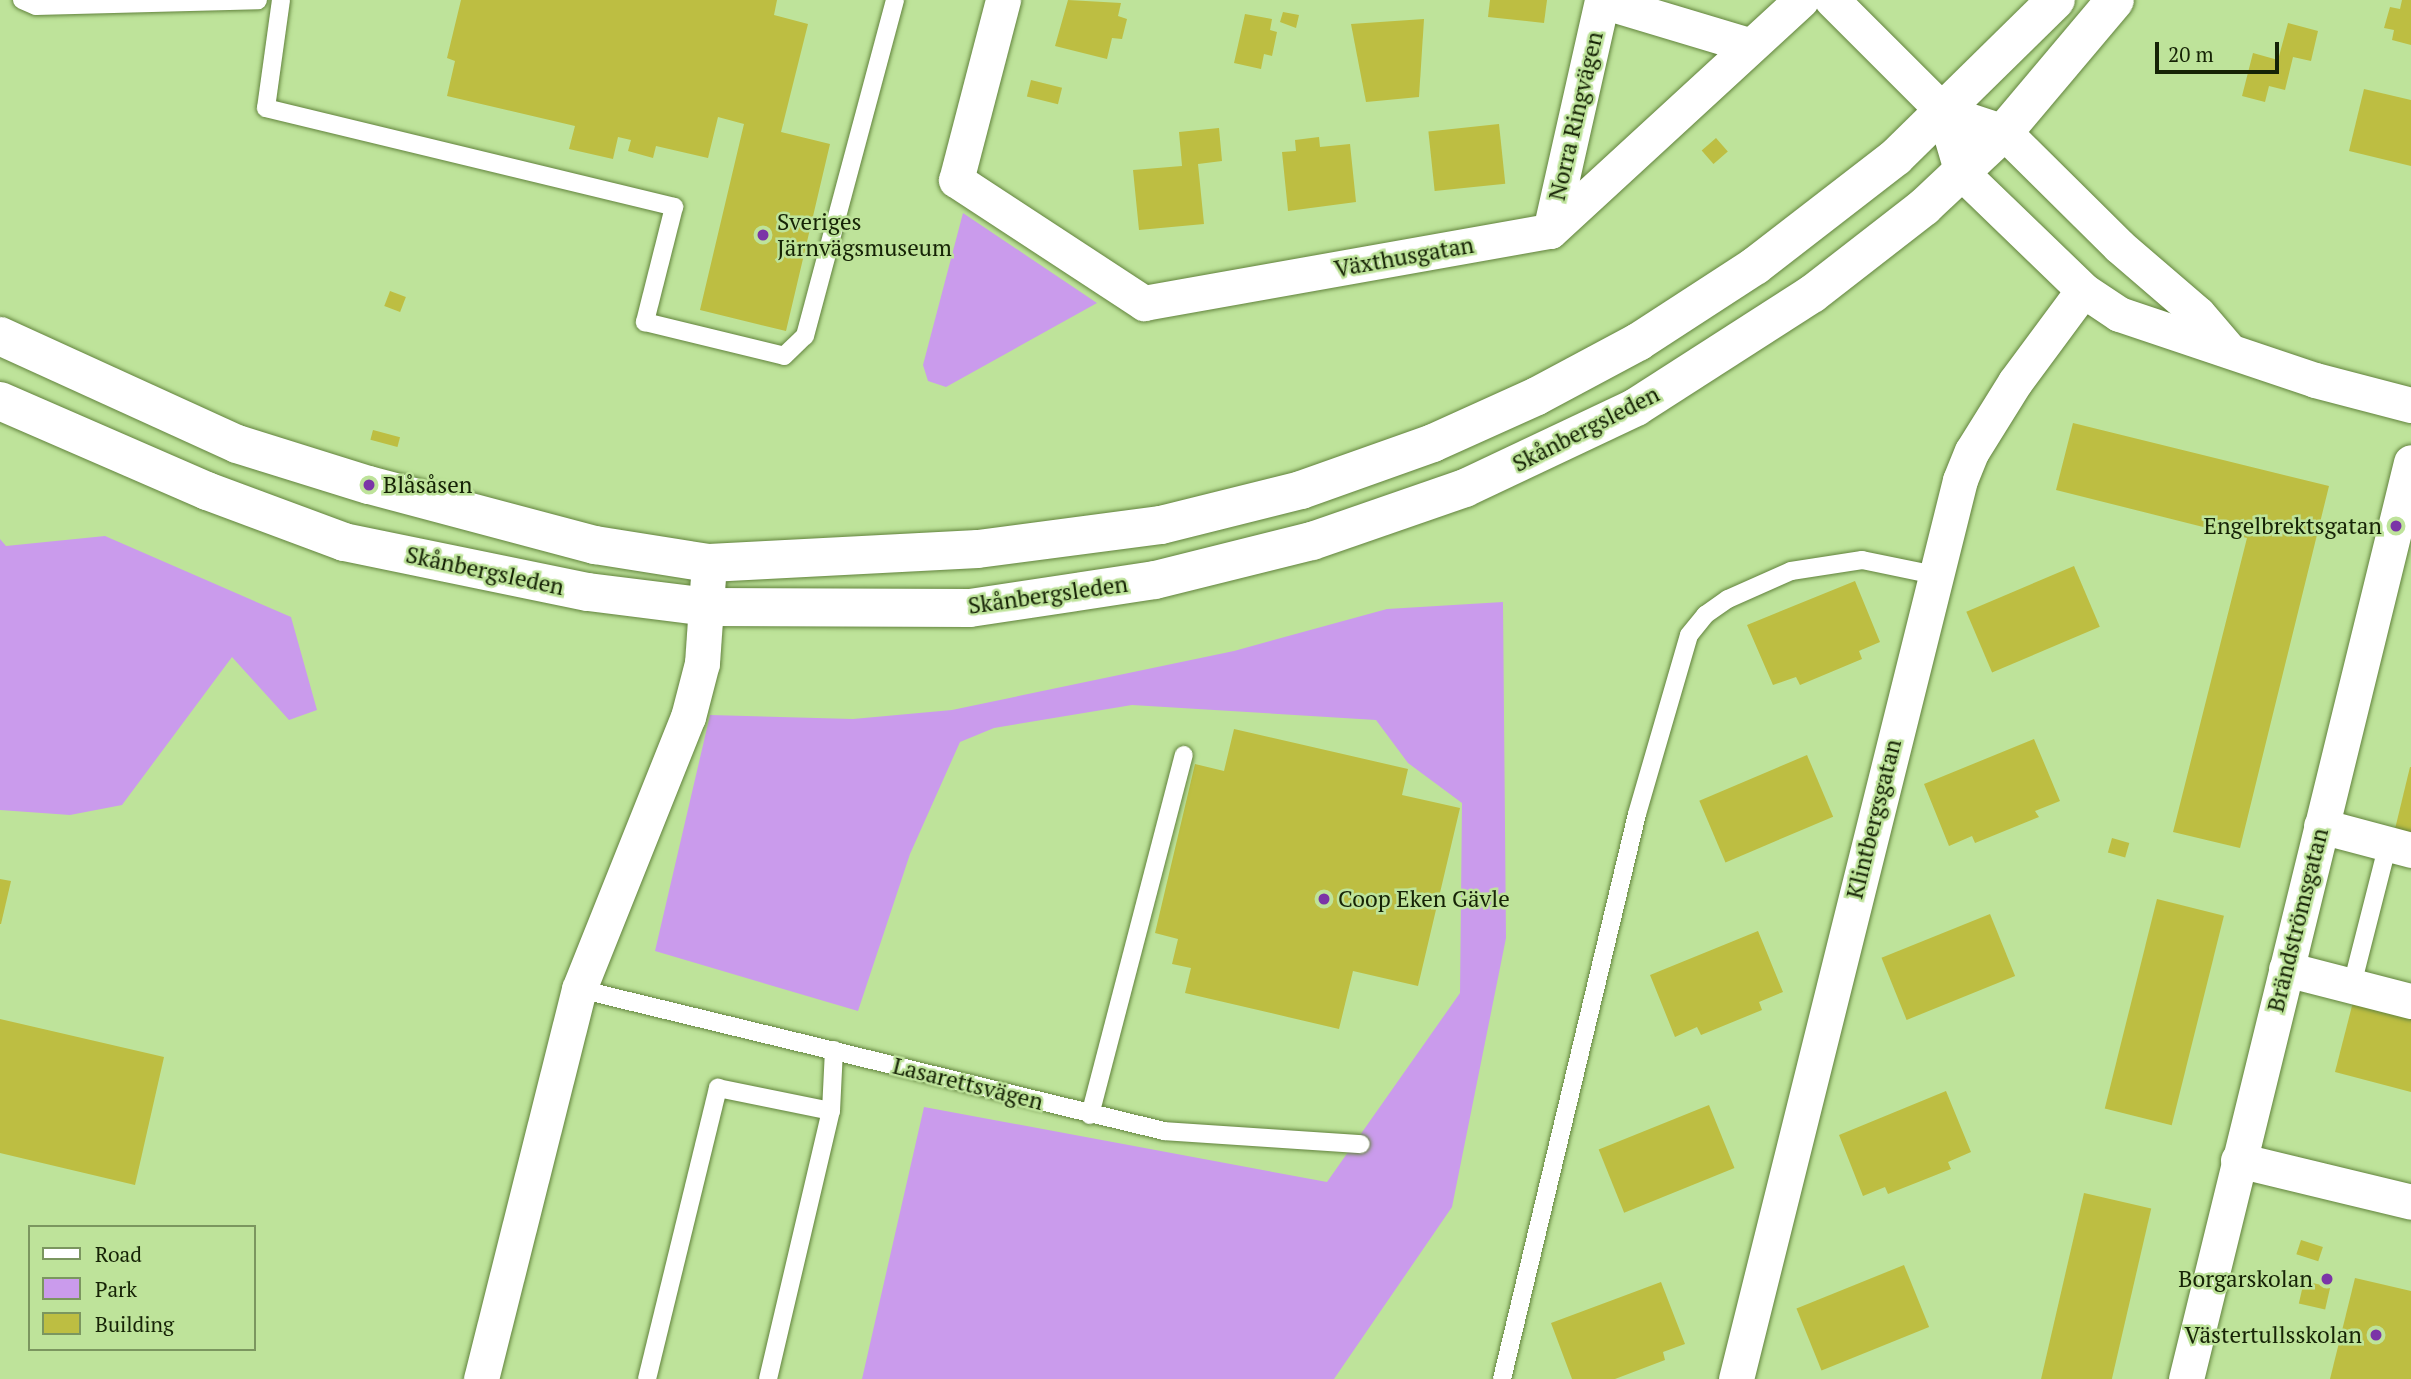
<!DOCTYPE html>
<meta charset="utf-8">
<style>
body{margin:0}
#map{position:relative;width:2411px;height:1379px;overflow:hidden;background:#bee39a;font-family:"PT Serif",serif}
div>[style]{position:absolute}
.green>*{inset:0;background:#ca9bec}
.building>*{inset:0;background:#bdbe42;transform-origin:0 0}
.roads{filter:drop-shadow(0 0 2px #62833d) drop-shadow(0 0 2px #62833d)}
.lane>*{height:18px;margin:-9px;padding:0 9px;transform-origin:9px;border-radius:9px;background:#fff}
.street>*{height:35px;margin:-17.5px;padding:0 17.5px;transform-origin:17.5px;border-radius:17.5px;background:#fff}
.secondary>*{height:38px;margin:-19px;padding:0 19px;transform-origin:19px;border-radius:19px;background:#fff}
.dots>*{width:19px;height:19px;translate:-50% -50%;box-sizing:border-box;border:4px solid #bee39a;border-radius:50%}
span{translate:-50% -50%;white-space:nowrap;text-align:center;line-height:1.15;-webkit-text-stroke:5px #bee39a;paint-order:stroke}
.street-label{font-size:23px;color:#162306}
.poi-label{font-size:23px;color:#162306}
.left{translate:0 -50%;text-align:left}
.right{translate:-100% -50%;text-align:right}
.legend{position:absolute;left:28px;top:1225px;width:228px;height:126px;box-sizing:border-box;background:#bee39a;border:2px solid #7b965f;margin:0;padding:9px 12px;list-style:none;font-size:21px;color:#162306}
.legend li{display:flex;align-items:center;gap:14px;height:35px}
.legend b{width:35px;border:2px solid #7b965f}
.scale{position:absolute;left:2155px;top:42px;width:124px;height:32px;box-sizing:border-box;border:4px solid #162306;border-top:0;padding-left:9px;font-size:21px;line-height:24px;white-space:nowrap;color:#162306;-webkit-text-stroke:5px #bee39a;paint-order:stroke}
</style>
<div id="map">
<div class="green">
<i style="clip-path:polygon(963px 213px,1097px 303px,946px 387px,928px 381px,923px 365px)"></i>
<i style="clip-path:polygon(105px 536px,291px 617px,317px 710px,289px 720px,232px 657px,122px 805px,70px 815px,0 810px,0 539px,6px 546px)"></i>
<i style="clip-path:polygon(1503px 602px,1506px 938px,1452px 1207px,1334px 1379px,862px 1379px,924px 1107px,1327px 1182px,1460px 993px,1462px 803px,1408px 763px,1376px 720px,1132px 705px,994px 728px,960px 742px,910px 854px,858px 1011px,655px 951px,710px 715px,853px 719px,952px 710px,1234px 651px,1387px 609px)"></i>
</div>
<div class="building">
<i style="clip-path:polygon(461px 0,777px 0,774px 15px,808px 24px,781px 132px,830px 144px,786px 331px,700px 310px,744px 124px,718px 117px,708px 158px,656px 146px,653px 158px,628px 151px,631px 140px,618px 137px,613px 159px,569px 149px,575px 126px,447px 96px,455px 61px,447px 58px)"></i>
<i style="clip-path:polygon(1068px 0,1121px 3px,1118px 16px,1127px 19px,1122px 39px,1112px 38px,1107px 59px,1055px 46px)"></i>
<i style="clip-path:polygon(1490px 0,1547px 0,1544px 23px,1488px 17px)"></i>
<i style="clip-path:polygon(2402px 0,2411px 0,2411px 45px,2392px 40px,2394px 30px,2384px 28px,2390px 7px,2400px 9px)"></i>
<i style="clip-path:polygon(1283px 12px,1299px 15px,1296px 28px,1280px 22px)"></i>
<i style="clip-path:polygon(1245px 14px,1272px 19px,1270px 30px,1277px 32px,1272px 56px,1264px 54px,1261px 69px,1234px 63px)"></i>
<i style="clip-path:polygon(1424px 19px,1419px 97px,1366px 102px,1351px 24px)"></i>
<i style="clip-path:polygon(2288px 23px,2318px 31px,2311px 61px,2293px 57px,2285px 90px,2269px 86px,2265px 102px,2242px 96px,2253px 53px,2278px 60px)"></i>
<i style="left:1031px;top:80px;width:32px;height:17px;rotate:14deg"></i>
<i style="clip-path:polygon(2364px 89px,2411px 100px,2411px 166px,2349px 151px)"></i>
<i style="left:1499px;top:124px;width:60px;height:71px;rotate:84deg"></i>
<i style="clip-path:polygon(1219px 128px,1222px 161px,1198px 164px,1204px 224px,1139px 230px,1133px 170px,1182px 166px,1179px 132px)"></i>
<i style="clip-path:polygon(1319px 137px,1320px 147px,1350px 144px,1356px 202px,1288px 211px,1282px 152px,1296px 151px,1295px 140px)"></i>
<i style="left:1716px;top:138px;width:18px;height:19px;rotate:49deg"></i>
<i style="left:390px;top:291px;width:17px;height:16px;rotate:21deg"></i>
<i style="clip-path:polygon(2073px 423px,2329px 486px,2240px 848px,2173px 832px,2247px 538px,2056px 490px)"></i>
<i style="left:373px;top:430px;width:28px;height:10px;rotate:15deg"></i>
<i style="left:2074px;top:566px;width:66px;height:117px;rotate:67deg"></i>
<i style="clip-path:polygon(1855px 581px,1880px 642px,1859px 651px,1862px 659px,1800px 685px,1796px 677px,1773px 685px,1747px 625px)"></i>
<i style="clip-path:polygon(1234px 729px,1408px 769px,1402px 795px,1460px 808px,1418px 986px,1353px 971px,1339px 1029px,1185px 993px,1191px 968px,1172px 964px,1178px 939px,1155px 933px,1195px 764px,1224px 771px)"></i>
<i style="clip-path:polygon(2034px 739px,2060px 801px,2035px 811px,2039px 817px,1975px 843px,1972px 836px,1949px 846px,1924px 784px)"></i>
<i style="left:1807px;top:755px;width:67px;height:117px;rotate:67deg"></i>
<i style="clip-path:polygon(2410px 767px,2411px 767px,2411px 833px,2395px 829px)"></i>
<i style="left:2112px;top:838px;width:18px;height:15px;rotate:16deg"></i>
<i style="clip-path:polygon(0 879px,11px 881px,1px 924px,0 924px)"></i>
<i style="left:2157px;top:899px;width:69px;height:216px;rotate:14deg"></i>
<i style="left:1990px;top:914px;width:67px;height:117px;rotate:68deg"></i>
<i style="clip-path:polygon(1758px 931px,1783px 992px,1759px 1002px,1762px 1010px,1701px 1035px,1697px 1027px,1675px 1037px,1650px 975px)"></i>
<i style="clip-path:polygon(2353px 1002px,2411px 1017px,2411px 1092px,2335px 1072px)"></i>
<i style="clip-path:polygon(0 1019px,164px 1057px,135px 1185px,0 1153px)"></i>
<i style="clip-path:polygon(1946px 1091px,1971px 1152px,1948px 1162px,1951px 1169px,1888px 1194px,1885px 1187px,1863px 1196px,1839px 1135px)"></i>
<i style="left:1709px;top:1105px;width:68px;height:119px;rotate:68deg"></i>
<i style="left:2084px;top:1193px;width:69px;height:192px;rotate:13deg"></i>
<i style="left:2301px;top:1240px;width:23px;height:15px;rotate:18deg"></i>
<i style="left:1904px;top:1265px;width:67px;height:116px;rotate:68deg"></i>
<i style="clip-path:polygon(2355px 1278px,2411px 1291px,2411px 1379px,2330px 1379px)"></i>
<i style="left:2304px;top:1281px;width:27px;height:23px;rotate:13deg"></i>
<i style="clip-path:polygon(1661px 1282px,1685px 1344px,1663px 1352px,1665px 1360px,1615px 1379px,1572px 1379px,1551px 1323px)"></i>
</div>
<div class="roads">
<div class="lane">
<i style="left:22px;top:0;width:15px;rotate:23deg"></i>
<i style="left:36px;top:6px;width:222px;rotate:-1.5deg"></i>
<i style="left:281px;top:0;width:109px;rotate:97.9deg"></i>
<i style="left:266px;top:108px;width:420px;rotate:13.6deg"></i>
<i style="left:674px;top:207px;width:119px;rotate:104.2deg"></i>
<i style="left:645px;top:322px;width:143px;rotate:13.7deg"></i>
<i style="left:784px;top:356px;width:29px;rotate:-44deg"></i>
<i style="left:805px;top:336px;width:348px;rotate:-75deg"></i>
<i style="left:2352px;top:985px;width:146px;rotate:-75.7deg"></i>
<i style="left:579px;top:989px;width:602px;rotate:13.64deg"></i>
<i style="left:1164px;top:1131px;width:197px;rotate:3.8deg"></i>
<i style="left:1090px;top:1115px;width:372px;rotate:-75.4deg"></i>
<i style="left:647px;top:1379px;width:300px;rotate:-76.3deg"></i>
<i style="left:718px;top:1088px;width:115px;rotate:11.5deg"></i>
<i style="left:768px;top:1379px;width:275px;rotate:-76.8deg"></i>
<i style="left:831px;top:1111px;width:61px;rotate:-87.2deg"></i>
<i style="left:1502px;top:1379px;width:581px;rotate:-76.56deg"></i>
<i style="left:1637px;top:814px;width:186px;rotate:-73.8deg"></i>
<i style="left:1689px;top:635px;width:26px;rotate:-51deg"></i>
<i style="left:1705px;top:615px;width:28px;rotate:-35deg"></i>
<i style="left:1728px;top:599px;width:69px;rotate:-24deg"></i>
<i style="left:1791px;top:571px;width:72px;rotate:-8.8deg"></i>
<i style="left:1862px;top:560px;width:75px;rotate:11.6deg"></i>
</div>
<div class="street">
<i style="left:1003px;top:0;width:186px;rotate:104.6deg"></i>
<i style="left:956px;top:180px;width:225px;rotate:33.2deg"></i>
<i style="left:1144px;top:303px;width:412px;rotate:-10.1deg"></i>
<i style="left:1550px;top:231px;width:341px;rotate:-42.6deg"></i>
<i style="left:1832px;top:0;width:158px;rotate:45deg"></i>
<i style="left:1944px;top:112px;width:63px;rotate:18.4deg"></i>
<i style="left:2004px;top:132px;width:162px;rotate:44.7deg"></i>
<i style="left:2119px;top:246px;width:104px;rotate:40.7deg"></i>
<i style="left:2198px;top:314px;width:46px;rotate:49.4deg"></i>
<i style="left:1602px;top:1px;width:153px;rotate:16.7deg"></i>
<i style="left:1944px;top:112px;width:64px;rotate:73.6deg"></i>
<i style="left:1962px;top:173px;width:168px;rotate:44deg"></i>
<i style="left:2083px;top:290px;width:43px;rotate:33.7deg"></i>
<i style="left:2119px;top:314px;width:207px;rotate:18.6deg"></i>
<i style="left:2315px;top:380px;width:99px;rotate:14.6deg"></i>
<i style="left:1550px;top:231px;width:237px;rotate:-77.3deg"></i>
<i style="left:2321px;top:826px;width:93px;rotate:14.9deg"></i>
<i style="left:2286px;top:969px;width:129px;rotate:14.4deg"></i>
<i style="left:2238px;top:1160px;width:178px;rotate:13.6deg"></i>
<i style="left:481px;top:1379px;width:402px;rotate:-75.9deg"></i>
<i style="left:579px;top:989px;width:293px;rotate:-68.2deg"></i>
<i style="left:688px;top:717px;width:56px;rotate:-75.5deg"></i>
<i style="left:702px;top:663px;width:100px;rotate:-86deg"></i>
<i style="left:1736px;top:1379px;width:926px;rotate:-76.01deg"></i>
<i style="left:1960px;top:480px;width:31px;rotate:-68deg"></i>
<i style="left:1972px;top:451px;width:81px;rotate:-58.1deg"></i>
<i style="left:2015px;top:382px;width:114px;rotate:-53.5deg"></i>
<i style="left:2186px;top:1379px;width:944px;rotate:-76.21deg"></i>
</div>
<div class="secondary">
<i style="left:0;top:336px;width:260px;rotate:24.5deg"></i>
<i style="left:237px;top:444px;width:138px;rotate:17.3deg"></i>
<i style="left:369px;top:485px;width:234px;rotate:14.9deg"></i>
<i style="left:595px;top:545px;width:115px;rotate:9deg"></i>
<i style="left:709px;top:563px;width:269px;rotate:-3deg"></i>
<i style="left:978px;top:549px;width:185px;rotate:-7.5deg"></i>
<i style="left:1161px;top:525px;width:144px;rotate:-14deg"></i>
<i style="left:1301px;top:490px;width:140px;rotate:-19.6deg"></i>
<i style="left:1433px;top:443px;width:114px;rotate:-24.3deg"></i>
<i style="left:1537px;top:396px;width:115px;rotate:-28.1deg"></i>
<i style="left:1638px;top:342px;width:140px;rotate:-33deg"></i>
<i style="left:1755px;top:266px;width:178px;rotate:-37.7deg"></i>
<i style="left:1896px;top:157px;width:224px;rotate:-44.5deg"></i>
<i style="left:0;top:401px;width:226px;rotate:23.5deg"></i>
<i style="left:207px;top:491px;width:146px;rotate:20.4deg"></i>
<i style="left:344px;top:542px;width:249px;rotate:11.6deg"></i>
<i style="left:588px;top:592px;width:122px;rotate:7.1deg"></i>
<i style="left:709px;top:607px;width:261px;rotate:0.2deg"></i>
<i style="left:970px;top:608px;width:187px;rotate:-8.6deg"></i>
<i style="left:1155px;top:580px;width:162px;rotate:-14deg"></i>
<i style="left:1312px;top:541px;width:162px;rotate:-19.1deg"></i>
<i style="left:1465px;top:488px;width:189px;rotate:-25.3deg"></i>
<i style="left:1636px;top:407px;width:209px;rotate:-32.7deg"></i>
<i style="left:1812px;top:294px;width:142px;rotate:-37.8deg"></i>
<i style="left:1924px;top:207px;width:110px;rotate:-43.2deg"></i>
<i style="left:2004px;top:132px;width:172px;rotate:-49.9deg"></i>
</div>
</div>
<div class="dots">
<i style="left:763px;top:235px;background:#7b34a7"></i>
<i style="left:369px;top:485px;background:#7b34a7"></i>
<i style="left:2396px;top:526px;background:#7b34a7"></i>
<i style="left:1324px;top:899px;background:#7b34a7"></i>
<i style="left:2327px;top:1279px;background:#7b34a7"></i>
<i style="left:2376px;top:1335px;background:#7b34a7"></i>
</div>
<div class="street-label">
<span style="left:1576px;top:116px;rotate:-77deg">Norra Ringvägen</span>
<span style="left:1404px;top:257px;rotate:-10deg">Växthusgatan</span>
<span style="left:1586px;top:429px;rotate:-27deg">Skånbergsleden</span>
<span style="left:485px;top:571px;rotate:12deg">Skånbergsleden</span>
<span style="left:1048px;top:595px;rotate:-8deg">Skånbergsleden</span>
<span style="left:1874px;top:819px;rotate:-76deg">Klintbergsgatan</span>
<span style="left:2298px;top:920px;rotate:-76deg">Brändströmsgatan</span>
<span style="left:968px;top:1084px;rotate:14deg">Lasarettsvägen</span>
</div>
<div class="poi-label">
<span class="left" style="left:777px;top:235px">Sveriges<br>Järnvägsmuseum</span>
<span class="left" style="left:383px;top:485px">Blåsåsen</span>
<span class="right" style="left:2382px;top:526px">Engelbrektsgatan</span>
<span class="left" style="left:1338px;top:899px">Coop Eken Gävle</span>
<span class="right" style="left:2313px;top:1279px">Borgarskolan</span>
<span class="right" style="left:2362px;top:1335px">Västertullsskolan</span>
</div>
<ul class="legend">
<li><b style="height:9px;background:#fff"></b>Road</li>
<li><b style="height:19px;background:#ca9bec"></b>Park</li>
<li><b style="height:19px;background:#bdbe42"></b>Building</li>
</ul>
<div class="scale">20 m</div>
</div>
